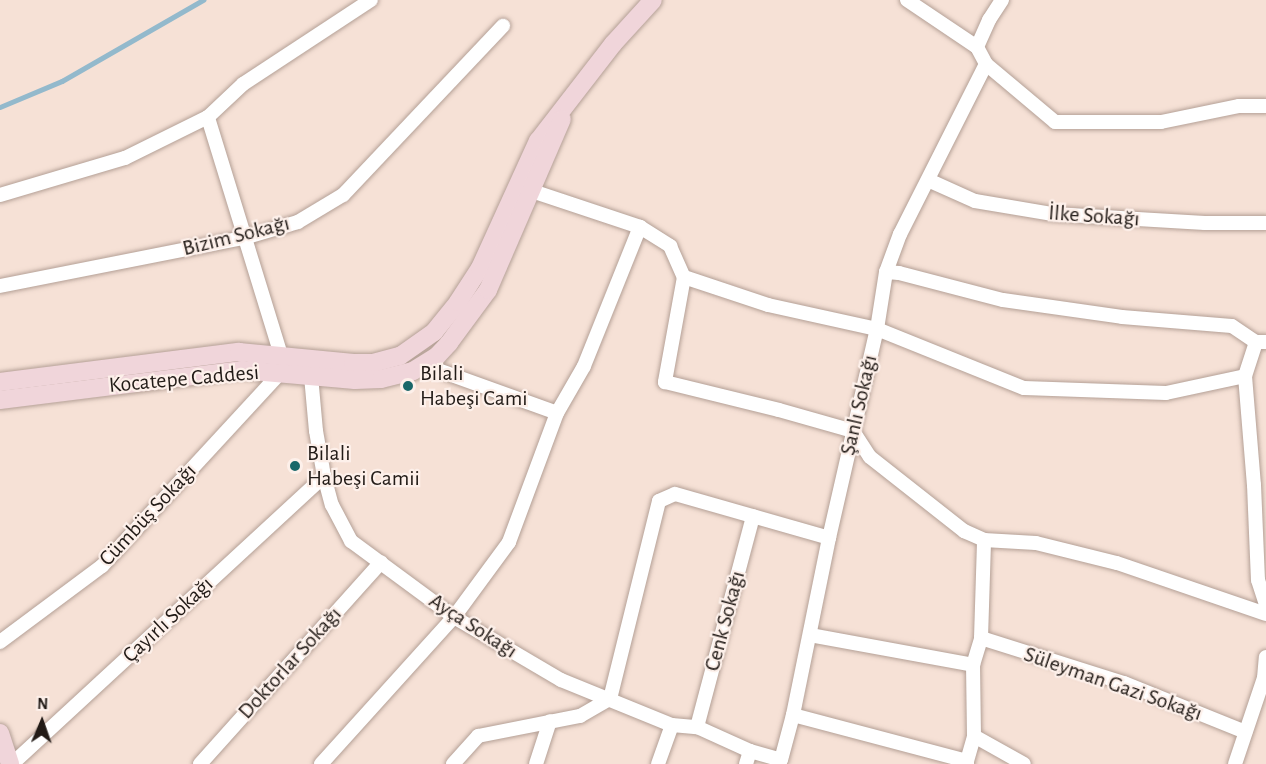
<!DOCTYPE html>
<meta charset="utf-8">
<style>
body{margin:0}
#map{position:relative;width:1266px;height:764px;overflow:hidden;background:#f6e1d6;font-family:"Alegreya Sans",sans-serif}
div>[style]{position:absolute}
.stream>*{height:4.5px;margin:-2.25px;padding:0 2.25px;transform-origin:2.25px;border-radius:2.25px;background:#93b9cc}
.roads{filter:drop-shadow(0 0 2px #b4a096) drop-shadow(0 0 2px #b4a096)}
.street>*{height:14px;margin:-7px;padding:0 7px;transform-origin:7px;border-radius:7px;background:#fff}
.secondary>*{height:18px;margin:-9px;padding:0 9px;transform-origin:9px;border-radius:9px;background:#f0d5da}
.dots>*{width:16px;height:16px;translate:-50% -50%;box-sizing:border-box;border:3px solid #fdf0ea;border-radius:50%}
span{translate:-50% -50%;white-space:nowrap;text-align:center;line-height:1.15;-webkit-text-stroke:4.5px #fdf0ea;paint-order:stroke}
.street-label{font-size:22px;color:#221b17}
.poi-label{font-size:22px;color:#221b17}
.left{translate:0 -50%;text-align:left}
.north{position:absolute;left:12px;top:692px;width:60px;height:60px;-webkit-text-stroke:4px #fdf0ea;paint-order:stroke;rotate:2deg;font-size:16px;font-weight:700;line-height:24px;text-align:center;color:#221b17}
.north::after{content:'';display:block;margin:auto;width:21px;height:27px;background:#221b17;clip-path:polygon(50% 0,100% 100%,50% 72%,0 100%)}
</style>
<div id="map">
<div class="stream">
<i style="left:0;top:107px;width:67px;rotate:-22.8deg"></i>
<i style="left:62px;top:81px;width:163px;rotate:-29.9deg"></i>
</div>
<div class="roads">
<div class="street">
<i style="left:907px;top:0;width:84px;rotate:33.9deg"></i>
<i style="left:977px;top:47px;width:19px;rotate:62deg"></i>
<i style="left:986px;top:64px;width:90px;rotate:40deg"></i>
<i style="left:1055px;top:122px;width:106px"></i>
<i style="left:1161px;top:122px;width:80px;rotate:-11.6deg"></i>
<i style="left:1239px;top:106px;width:27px"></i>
<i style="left:977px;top:47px;width:30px;rotate:-66deg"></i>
<i style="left:989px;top:20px;width:24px;rotate:-57deg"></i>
<i style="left:986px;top:64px;width:191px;rotate:116.8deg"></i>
<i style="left:900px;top:234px;width:40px;rotate:110.2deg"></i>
<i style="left:886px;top:272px;width:13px;rotate:4deg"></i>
<i style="left:899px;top:273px;width:107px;rotate:14.6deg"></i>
<i style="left:1003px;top:300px;width:120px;rotate:8.1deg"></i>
<i style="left:1122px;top:317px;width:110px;rotate:4.7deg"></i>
<i style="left:1232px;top:326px;width:29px;rotate:34deg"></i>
<i style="left:928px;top:180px;width:51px;rotate:24.1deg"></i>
<i style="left:975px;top:201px;width:79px;rotate:9.5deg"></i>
<i style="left:1053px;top:214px;width:152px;rotate:3.4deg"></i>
<i style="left:1205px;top:223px;width:61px"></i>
<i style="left:532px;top:191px;width:114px;rotate:18.4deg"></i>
<i style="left:640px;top:227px;width:36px;rotate:32deg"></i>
<i style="left:670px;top:246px;width:34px;rotate:66deg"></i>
<i style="left:684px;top:277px;width:89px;rotate:18.4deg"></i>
<i style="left:768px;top:305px;width:112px;rotate:12.4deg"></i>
<i style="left:877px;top:329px;width:158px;rotate:21.9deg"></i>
<i style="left:1024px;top:388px;width:142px;rotate:2deg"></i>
<i style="left:1166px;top:393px;width:81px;rotate:-12.1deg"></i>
<i style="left:1245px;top:376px;width:109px;rotate:85.3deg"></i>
<i style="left:1254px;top:485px;width:95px;rotate:87.6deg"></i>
<i style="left:1258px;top:580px;width:25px;rotate:72deg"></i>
<i style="left:0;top:195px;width:130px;rotate:-16.5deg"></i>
<i style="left:125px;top:158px;width:93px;rotate:-26.3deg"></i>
<i style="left:684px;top:277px;width:107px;rotate:100.3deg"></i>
<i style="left:665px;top:382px;width:117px;rotate:13.8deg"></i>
<i style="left:779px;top:410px;width:77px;rotate:15.8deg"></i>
<i style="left:853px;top:431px;width:31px;rotate:57deg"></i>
<i style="left:870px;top:457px;width:120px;rotate:38.2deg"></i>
<i style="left:964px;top:531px;width:22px;rotate:24deg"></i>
<i style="left:984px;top:540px;width:52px;rotate:3.3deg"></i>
<i style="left:1036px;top:543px;width:83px;rotate:13.9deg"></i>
<i style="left:1117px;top:563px;width:157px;rotate:18.9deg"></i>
<i style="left:0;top:286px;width:252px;rotate:-11.2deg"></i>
<i style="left:247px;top:237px;width:53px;rotate:-16.4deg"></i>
<i style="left:298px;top:222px;width:52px;rotate:-31deg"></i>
<i style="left:343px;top:195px;width:233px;rotate:-46.6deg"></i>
<i style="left:281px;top:355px;width:249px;rotate:-107.1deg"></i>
<i style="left:208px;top:117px;width:48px;rotate:-43.3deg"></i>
<i style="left:243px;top:84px;width:153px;rotate:-33.3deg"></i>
<i style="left:424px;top:365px;width:141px;rotate:19.8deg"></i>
<i style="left:311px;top:376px;width:55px;rotate:84.8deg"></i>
<i style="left:316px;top:431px;width:46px;rotate:79.9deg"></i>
<i style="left:324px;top:476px;width:30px;rotate:75deg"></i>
<i style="left:332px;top:505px;width:41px;rotate:62.2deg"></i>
<i style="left:351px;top:541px;width:128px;rotate:36.4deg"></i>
<i style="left:454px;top:617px;width:124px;rotate:30.5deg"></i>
<i style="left:561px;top:680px;width:120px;rotate:22.1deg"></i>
<i style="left:672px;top:725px;width:25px;rotate:5deg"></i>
<i style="left:697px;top:727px;width:58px;rotate:24.4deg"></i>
<i style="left:750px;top:751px;width:14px;rotate:107deg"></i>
<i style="left:1245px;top:376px;width:36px;rotate:-72deg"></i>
<i style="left:1256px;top:342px;width:10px"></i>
<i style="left:829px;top:538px;width:214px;rotate:-77.1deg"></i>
<i style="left:877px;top:329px;width:58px;rotate:-81deg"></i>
<i style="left:810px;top:635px;width:166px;rotate:10.4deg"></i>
<i style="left:981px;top:638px;width:150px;rotate:17.5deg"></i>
<i style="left:1124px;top:683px;width:131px;rotate:22deg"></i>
<i style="left:0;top:642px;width:127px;rotate:-36.7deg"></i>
<i style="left:102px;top:566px;width:264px;rotate:-47.3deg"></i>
<i style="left:697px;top:727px;width:218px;rotate:-75.1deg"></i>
<i style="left:974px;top:736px;width:57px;rotate:29.2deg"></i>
<i style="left:750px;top:751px;width:32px;rotate:16deg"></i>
<i style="left:781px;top:760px;width:47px;rotate:-75.1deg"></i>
<i style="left:793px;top:715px;width:180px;rotate:14.8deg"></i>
<i style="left:967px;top:761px;width:3px;rotate:90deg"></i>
<i style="left:967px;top:761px;width:26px;rotate:-74deg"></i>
<i style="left:974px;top:736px;width:71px;rotate:-90.8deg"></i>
<i style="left:973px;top:665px;width:28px;rotate:-73deg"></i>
<i style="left:981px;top:638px;width:98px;rotate:-88.2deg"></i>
<i style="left:12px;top:764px;width:425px;rotate:-42.7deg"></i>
<i style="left:200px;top:764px;width:271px;rotate:-48.1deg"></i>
<i style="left:321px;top:764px;width:198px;rotate:-47.9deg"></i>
<i style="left:454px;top:617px;width:93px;rotate:-53.7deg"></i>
<i style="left:509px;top:542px;width:138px;rotate:-69.6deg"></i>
<i style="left:557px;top:413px;width:54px;rotate:-60.1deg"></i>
<i style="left:584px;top:366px;width:150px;rotate:-68.1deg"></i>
<i style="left:453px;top:764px;width:38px;rotate:-48deg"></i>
<i style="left:478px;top:736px;width:104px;rotate:-11.1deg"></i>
<i style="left:580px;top:716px;width:34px;rotate:-30deg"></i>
<i style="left:610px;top:699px;width:204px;rotate:-76.1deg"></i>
<i style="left:659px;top:501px;width:17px;rotate:-24deg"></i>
<i style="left:675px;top:494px;width:160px;rotate:15.9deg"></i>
<i style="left:829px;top:538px;width:181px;rotate:101.5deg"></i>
<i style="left:536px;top:764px;width:45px;rotate:-72deg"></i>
<i style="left:658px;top:764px;width:41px;rotate:-70.3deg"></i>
<i style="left:1235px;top:764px;width:91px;rotate:-71.4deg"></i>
<i style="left:1264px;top:678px;width:21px;rotate:-85deg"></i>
</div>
<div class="secondary">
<i style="left:0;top:382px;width:241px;rotate:-7.2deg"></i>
<i style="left:239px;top:352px;width:115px;rotate:5.5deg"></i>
<i style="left:353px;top:363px;width:20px"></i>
<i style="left:373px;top:363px;width:28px;rotate:-15deg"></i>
<i style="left:400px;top:356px;width:42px;rotate:-35.2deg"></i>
<i style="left:434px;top:332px;width:38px;rotate:-51deg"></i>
<i style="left:458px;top:302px;width:40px;rotate:-57.1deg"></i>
<i style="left:480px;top:268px;width:140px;rotate:-65.5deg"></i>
<i style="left:538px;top:141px;width:123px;rotate:-52.3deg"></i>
<i style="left:613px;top:44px;width:59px;rotate:-47.7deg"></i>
<i style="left:0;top:400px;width:244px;rotate:-7.1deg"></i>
<i style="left:242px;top:370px;width:113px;rotate:5.1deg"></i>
<i style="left:355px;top:380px;width:26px;rotate:-2deg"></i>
<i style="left:381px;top:379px;width:33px;rotate:-14deg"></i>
<i style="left:413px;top:371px;width:28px;rotate:-32deg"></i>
<i style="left:437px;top:356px;width:18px;rotate:-47deg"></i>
<i style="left:449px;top:343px;width:66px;rotate:-53.7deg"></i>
<i style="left:488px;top:290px;width:186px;rotate:-66.6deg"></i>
<i style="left:0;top:733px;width:33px;rotate:72deg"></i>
</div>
</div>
<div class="dots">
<i style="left:408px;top:386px;background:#196769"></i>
<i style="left:295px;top:466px;background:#196769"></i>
</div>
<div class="street-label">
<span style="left:1094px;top:216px;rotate:4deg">İlke Sokağı</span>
<span style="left:236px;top:236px;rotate:-14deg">Bizim Sokağı</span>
<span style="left:184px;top:379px;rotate:-5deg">Kocatepe Caddesi</span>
<span style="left:859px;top:405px;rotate:-77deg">Şanlı Sokağı</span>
<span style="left:148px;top:515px;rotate:-47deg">Cümbüş Sokağı</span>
<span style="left:168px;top:620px;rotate:-43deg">Çayırlı Sokağı</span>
<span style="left:725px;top:621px;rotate:-75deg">Cenk Sokağı</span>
<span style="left:473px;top:626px;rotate:33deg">Ayça Sokağı</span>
<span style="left:290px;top:663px;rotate:-48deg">Doktorlar Sokağı</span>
<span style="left:1113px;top:684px;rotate:19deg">Süleyman Gazi Sokağı</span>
</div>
<div class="poi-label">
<span class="left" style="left:420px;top:386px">Bilali<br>Habeşi Cami</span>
<span class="left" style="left:307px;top:466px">Bilali<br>Habeşi Camii</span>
</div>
<div class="north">N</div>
</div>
